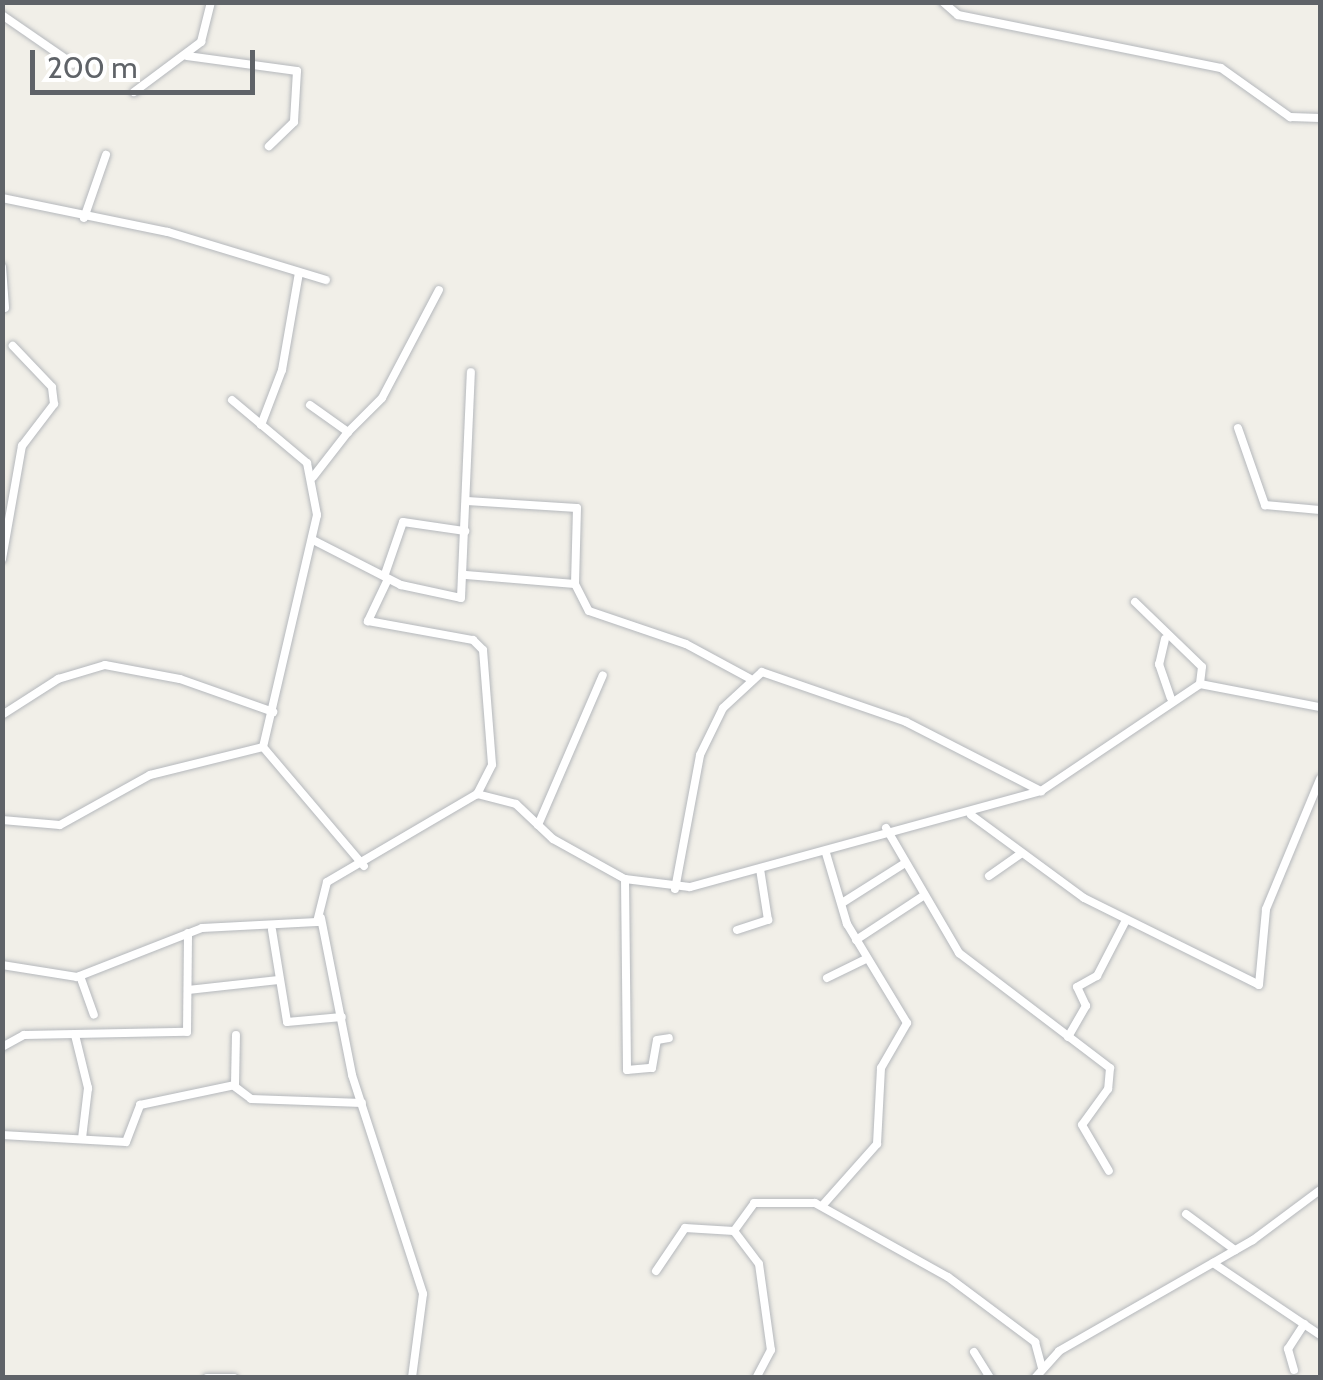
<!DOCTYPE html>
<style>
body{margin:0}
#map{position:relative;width:1323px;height:1380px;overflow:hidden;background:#f1efe8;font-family:Cabin,sans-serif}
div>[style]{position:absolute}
.roads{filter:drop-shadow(0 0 2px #b5b8bc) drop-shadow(0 0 2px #b5b8bc)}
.street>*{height:8px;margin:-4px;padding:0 4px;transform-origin:4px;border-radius:4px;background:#fff}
span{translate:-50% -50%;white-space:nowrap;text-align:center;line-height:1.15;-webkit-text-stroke:8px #fff;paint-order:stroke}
.frame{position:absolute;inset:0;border:5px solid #5f6368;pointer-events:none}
.scale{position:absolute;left:30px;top:50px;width:225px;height:45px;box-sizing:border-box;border:5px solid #5f6368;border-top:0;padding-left:12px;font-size:30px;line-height:35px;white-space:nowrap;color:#5f6368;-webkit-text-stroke:8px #fff;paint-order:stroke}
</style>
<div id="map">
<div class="roads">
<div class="street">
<i style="left:943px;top:2px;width:20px;rotate:41deg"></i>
<i style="left:958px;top:15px;width:268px;rotate:11.4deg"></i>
<i style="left:1221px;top:68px;width:85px;rotate:35.4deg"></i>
<i style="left:1290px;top:117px;width:30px;rotate:2deg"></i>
<i style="left:2px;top:15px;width:86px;rotate:34.6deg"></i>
<i style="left:187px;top:56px;width:111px;rotate:7.8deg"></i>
<i style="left:297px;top:71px;width:51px;rotate:93.4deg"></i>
<i style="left:294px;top:122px;width:35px;rotate:136deg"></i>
<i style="left:134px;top:92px;width:84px;rotate:-36.7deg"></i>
<i style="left:201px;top:42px;width:41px;rotate:-76deg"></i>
<i style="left:2px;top:198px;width:169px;rotate:11.6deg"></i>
<i style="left:168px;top:232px;width:165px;rotate:16.9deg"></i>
<i style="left:84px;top:218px;width:67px;rotate:-70.8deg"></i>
<i style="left:2px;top:267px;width:41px;rotate:85.8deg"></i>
<i style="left:232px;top:400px;width:98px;rotate:40deg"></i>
<i style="left:307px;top:463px;width:53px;rotate:79.1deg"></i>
<i style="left:317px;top:515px;width:238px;rotate:103.1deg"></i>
<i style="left:310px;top:405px;width:47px;rotate:35.4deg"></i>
<i style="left:348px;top:432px;width:57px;rotate:127.9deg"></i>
<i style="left:261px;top:425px;width:59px;rotate:-69.1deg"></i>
<i style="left:282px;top:370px;width:98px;rotate:-80.1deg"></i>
<i style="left:1238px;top:428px;width:82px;rotate:70.7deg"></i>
<i style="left:1265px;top:505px;width:55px;rotate:5.2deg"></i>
<i style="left:348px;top:432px;width:48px;rotate:-45deg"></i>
<i style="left:382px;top:398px;width:122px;rotate:-62.2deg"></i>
<i style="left:467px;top:501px;width:110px;rotate:3.6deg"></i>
<i style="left:577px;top:508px;width:76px;rotate:91.5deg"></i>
<i style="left:575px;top:584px;width:30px;rotate:63deg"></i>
<i style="left:589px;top:611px;width:102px;rotate:18.8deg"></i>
<i style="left:686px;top:644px;width:72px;rotate:28.4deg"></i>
<i style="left:313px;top:540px;width:99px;rotate:27.1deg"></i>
<i style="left:401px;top:585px;width:61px;rotate:12.2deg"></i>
<i style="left:461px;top:598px;width:226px;rotate:-87.5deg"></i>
<i style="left:2px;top:559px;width:115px;rotate:-80deg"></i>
<i style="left:22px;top:446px;width:53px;rotate:-52.7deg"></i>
<i style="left:54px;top:404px;width:17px;rotate:-97deg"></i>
<i style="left:52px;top:387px;width:57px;rotate:-133.6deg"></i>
<i style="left:385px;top:574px;width:55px;rotate:-70.9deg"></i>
<i style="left:403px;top:522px;width:63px;rotate:8.3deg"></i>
<i style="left:466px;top:575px;width:109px;rotate:4.7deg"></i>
<i style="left:388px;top:579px;width:47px;rotate:115.5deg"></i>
<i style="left:368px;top:621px;width:107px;rotate:10.3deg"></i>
<i style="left:473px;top:640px;width:14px;rotate:45deg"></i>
<i style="left:483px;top:650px;width:115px;rotate:85.5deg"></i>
<i style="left:492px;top:765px;width:33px;rotate:117deg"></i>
<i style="left:1135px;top:602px;width:93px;rotate:44.1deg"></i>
<i style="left:1202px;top:667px;width:17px;rotate:97deg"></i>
<i style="left:1165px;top:639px;width:26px;rotate:103deg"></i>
<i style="left:1159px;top:664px;width:36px;rotate:71deg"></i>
<i style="left:2px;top:715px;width:67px;rotate:-32.7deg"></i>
<i style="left:58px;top:679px;width:49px;rotate:-16.6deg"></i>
<i style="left:105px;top:665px;width:76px;rotate:10.6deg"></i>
<i style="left:180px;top:679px;width:99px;rotate:19.5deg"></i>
<i style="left:971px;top:815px;width:140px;rotate:36.3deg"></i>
<i style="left:1084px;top:898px;width:195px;rotate:26.4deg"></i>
<i style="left:1259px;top:985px;width:76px;rotate:-84.7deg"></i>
<i style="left:1266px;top:909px;width:141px;rotate:-67.4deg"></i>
<i style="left:2px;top:820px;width:58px;rotate:4.9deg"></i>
<i style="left:60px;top:825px;width:103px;rotate:-29.1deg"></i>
<i style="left:150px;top:775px;width:116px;rotate:-13.9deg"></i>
<i style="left:263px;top:747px;width:156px;rotate:49.7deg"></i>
<i style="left:538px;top:825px;width:163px;rotate:-66.6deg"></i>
<i style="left:886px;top:828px;width:145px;rotate:59.7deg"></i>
<i style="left:959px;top:953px;width:190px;rotate:37.3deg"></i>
<i style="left:1110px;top:1068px;width:21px;rotate:95deg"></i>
<i style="left:1108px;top:1089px;width:44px;rotate:125.8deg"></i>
<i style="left:1082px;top:1125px;width:53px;rotate:59.6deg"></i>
<i style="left:989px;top:876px;width:39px;rotate:-35deg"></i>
<i style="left:625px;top:879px;width:191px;rotate:89.4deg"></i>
<i style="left:627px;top:1070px;width:25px;rotate:-5deg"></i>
<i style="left:652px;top:1068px;width:28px;rotate:-80deg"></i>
<i style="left:657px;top:1040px;width:12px;rotate:-9deg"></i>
<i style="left:675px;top:889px;width:136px;rotate:-79.4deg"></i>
<i style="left:700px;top:755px;width:52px;rotate:-63.9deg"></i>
<i style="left:723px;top:708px;width:53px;rotate:-42.7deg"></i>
<i style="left:762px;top:672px;width:152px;rotate:19.1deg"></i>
<i style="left:906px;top:722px;width:152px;rotate:27.1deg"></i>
<i style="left:842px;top:903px;width:75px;rotate:-32.4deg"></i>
<i style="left:321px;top:918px;width:160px;rotate:78.8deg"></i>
<i style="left:352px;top:1075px;width:230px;rotate:72deg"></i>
<i style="left:423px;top:1294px;width:85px;rotate:97.5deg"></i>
<i style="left:272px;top:930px;width:93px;rotate:80.7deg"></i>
<i style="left:287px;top:1022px;width:55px;rotate:-5.2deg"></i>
<i style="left:737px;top:930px;width:33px;rotate:-18deg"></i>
<i style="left:768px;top:920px;width:52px;rotate:-98.9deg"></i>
<i style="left:856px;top:940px;width:80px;rotate:-33.3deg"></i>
<i style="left:2px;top:965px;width:76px;rotate:9.1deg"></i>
<i style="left:77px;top:977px;width:134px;rotate:-21.4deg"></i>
<i style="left:202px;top:928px;width:115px;rotate:-3deg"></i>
<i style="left:317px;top:922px;width:41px;rotate:-76deg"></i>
<i style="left:327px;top:882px;width:174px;rotate:-30.4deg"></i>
<i style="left:477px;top:794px;width:40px;rotate:14.4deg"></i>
<i style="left:516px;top:804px;width:51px;rotate:43.4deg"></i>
<i style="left:553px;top:839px;width:82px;rotate:29.1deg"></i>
<i style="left:625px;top:879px;width:65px;rotate:7deg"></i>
<i style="left:690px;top:887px;width:364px;rotate:-15.3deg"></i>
<i style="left:1041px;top:791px;width:192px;rotate:-33.9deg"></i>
<i style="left:1200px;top:684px;width:122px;rotate:10.9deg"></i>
<i style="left:80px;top:976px;width:41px;rotate:70.3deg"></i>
<i style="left:827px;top:978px;width:43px;rotate:-26deg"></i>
<i style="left:188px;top:990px;width:91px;rotate:-6.3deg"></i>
<i style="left:75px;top:1035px;width:55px;rotate:76.2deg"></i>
<i style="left:88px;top:1088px;width:50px;rotate:96.8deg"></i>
<i style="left:1068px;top:1037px;width:36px;rotate:-60deg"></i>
<i style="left:1086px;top:1006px;width:21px;rotate:-115deg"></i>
<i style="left:1077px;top:987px;width:23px;rotate:-29deg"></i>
<i style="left:1097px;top:976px;width:63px;rotate:-62.6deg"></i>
<i style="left:2px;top:1047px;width:25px;rotate:-29deg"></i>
<i style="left:24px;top:1035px;width:163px;rotate:-1.1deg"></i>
<i style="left:187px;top:1032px;width:99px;rotate:-89.4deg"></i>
<i style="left:234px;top:1086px;width:21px;rotate:37deg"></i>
<i style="left:251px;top:1099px;width:111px;rotate:2.1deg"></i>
<i style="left:2px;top:1135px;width:124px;rotate:3.2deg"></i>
<i style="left:126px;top:1142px;width:40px;rotate:-69deg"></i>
<i style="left:140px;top:1105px;width:97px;rotate:-11.9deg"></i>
<i style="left:235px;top:1085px;width:50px;rotate:-88.9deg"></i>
<i style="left:822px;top:1206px;width:83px;rotate:-48.4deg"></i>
<i style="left:877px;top:1144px;width:76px;rotate:-87deg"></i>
<i style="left:881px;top:1068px;width:52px;rotate:-60deg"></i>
<i style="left:907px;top:1023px;width:116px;rotate:-121.2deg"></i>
<i style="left:847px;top:924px;width:74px;rotate:-106.5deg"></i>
<i style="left:1186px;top:1214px;width:61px;rotate:36.3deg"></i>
<i style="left:734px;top:1231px;width:34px;rotate:-54deg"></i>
<i style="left:754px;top:1203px;width:61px"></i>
<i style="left:815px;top:1203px;width:152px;rotate:29.1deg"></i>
<i style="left:948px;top:1277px;width:109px;rotate:36.8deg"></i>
<i style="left:1035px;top:1342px;width:27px;rotate:75deg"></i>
<i style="left:1213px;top:1263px;width:129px;rotate:33.9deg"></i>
<i style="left:656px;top:1271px;width:52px;rotate:-56deg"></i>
<i style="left:685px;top:1228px;width:49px;rotate:3.5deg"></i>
<i style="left:734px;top:1231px;width:41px;rotate:52.9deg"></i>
<i style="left:759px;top:1264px;width:87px;rotate:82.1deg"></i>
<i style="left:771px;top:1350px;width:32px;rotate:118deg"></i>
<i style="left:974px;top:1352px;width:31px;rotate:58deg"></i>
<i style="left:1294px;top:1370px;width:22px;rotate:-106deg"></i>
<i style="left:1288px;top:1349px;width:30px;rotate:-57deg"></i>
<i style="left:207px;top:1378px;width:27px"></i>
<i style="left:1035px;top:1378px;width:36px;rotate:-48deg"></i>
<i style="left:1059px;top:1351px;width:224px;rotate:-29.8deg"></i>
<i style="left:1253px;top:1240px;width:84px;rotate:-36.7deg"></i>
</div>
</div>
<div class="frame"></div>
<div class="scale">200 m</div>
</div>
